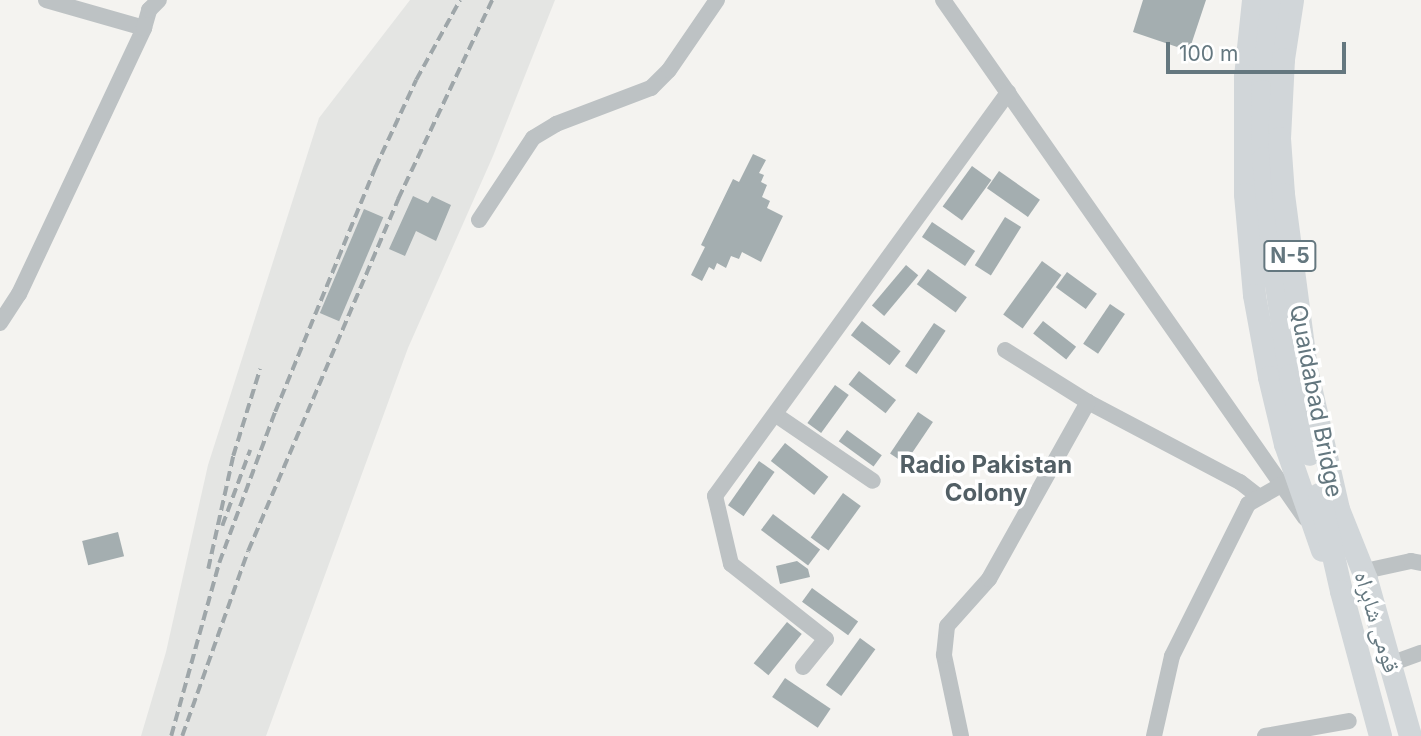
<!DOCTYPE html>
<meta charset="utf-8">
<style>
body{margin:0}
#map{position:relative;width:1421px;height:736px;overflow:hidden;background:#f4f3f0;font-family:Inter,"Noto Naskh Arabic",sans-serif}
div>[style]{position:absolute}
.built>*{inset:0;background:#e4e5e3}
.building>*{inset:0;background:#a4aeb0;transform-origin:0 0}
.minor>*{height:16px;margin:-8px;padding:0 8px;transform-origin:8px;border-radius:8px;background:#bdc2c4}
.highway>*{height:23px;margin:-11.5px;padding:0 11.5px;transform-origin:11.5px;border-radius:11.5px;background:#d1d6d9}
.rail>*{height:3.5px;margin-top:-1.75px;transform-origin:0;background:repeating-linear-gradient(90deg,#9ea6a9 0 10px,transparent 0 15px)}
span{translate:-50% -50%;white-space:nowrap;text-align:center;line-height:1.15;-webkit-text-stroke:7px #fff;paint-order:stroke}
.shield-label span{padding:2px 5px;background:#fff;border:2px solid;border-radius:5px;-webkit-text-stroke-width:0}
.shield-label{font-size:21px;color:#64777f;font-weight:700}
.street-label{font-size:23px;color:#64777f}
.neighbourhood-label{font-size:24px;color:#525f65;font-weight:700}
.scale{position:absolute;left:1166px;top:42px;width:180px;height:32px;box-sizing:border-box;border:4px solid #64777f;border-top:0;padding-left:9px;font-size:21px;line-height:24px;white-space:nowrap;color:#64777f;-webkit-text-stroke:5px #fff;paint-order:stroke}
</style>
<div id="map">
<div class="built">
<i style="clip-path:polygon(410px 0,555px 0,493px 156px,408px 348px,266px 736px,141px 736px,166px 652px,208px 465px,319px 118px)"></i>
</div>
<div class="building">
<i style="clip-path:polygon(1143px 0,1206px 0,1189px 51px,1133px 32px)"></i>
<i style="clip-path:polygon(753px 154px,766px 160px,759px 173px,764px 175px,761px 182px,767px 185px,762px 197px,770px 201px,767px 208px,783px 216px,761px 262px,742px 252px,739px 259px,731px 256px,726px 268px,717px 263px,714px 270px,709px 267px,702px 281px,691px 275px,705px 247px,701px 245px,733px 179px,739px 182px)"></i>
<i style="left:972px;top:166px;width:24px;height:50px;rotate:36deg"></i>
<i style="left:999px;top:171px;width:50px;height:21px;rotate:35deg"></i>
<i style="clip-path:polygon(413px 196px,428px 203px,432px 196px,451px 205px,436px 241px,416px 231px,405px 256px,389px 249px)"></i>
<i style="left:364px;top:209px;width:21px;height:113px;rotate:23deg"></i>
<i style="left:1005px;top:217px;width:19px;height:57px;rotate:32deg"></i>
<i style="left:932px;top:222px;width:52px;height:18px;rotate:34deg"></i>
<i style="left:1042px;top:261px;width:24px;height:66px;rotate:36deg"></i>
<i style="left:906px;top:265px;width:16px;height:53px;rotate:40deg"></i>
<i style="left:928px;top:269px;width:48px;height:19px;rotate:36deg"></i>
<i style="left:1067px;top:272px;width:37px;height:19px;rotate:36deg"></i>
<i style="left:1110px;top:304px;width:18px;height:48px;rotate:34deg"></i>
<i style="left:862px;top:321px;width:49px;height:18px;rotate:38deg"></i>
<i style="left:1043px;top:321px;width:42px;height:16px;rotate:38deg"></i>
<i style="left:934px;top:323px;width:14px;height:52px;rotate:34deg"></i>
<i style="left:859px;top:371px;width:47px;height:17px;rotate:38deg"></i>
<i style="left:835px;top:385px;width:17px;height:47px;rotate:36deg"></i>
<i style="left:918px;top:412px;width:18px;height:50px;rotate:34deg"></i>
<i style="left:847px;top:430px;width:43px;height:14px;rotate:36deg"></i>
<i style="left:785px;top:443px;width:55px;height:23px;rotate:38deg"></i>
<i style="left:759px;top:461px;width:19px;height:54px;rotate:35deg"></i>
<i style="left:843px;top:493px;width:22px;height:55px;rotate:36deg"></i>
<i style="left:773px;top:514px;width:59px;height:20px;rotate:37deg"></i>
<i style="left:118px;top:532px;width:25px;height:37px;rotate:76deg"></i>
<i style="clip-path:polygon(797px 561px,808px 569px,810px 577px,780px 584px,776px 566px)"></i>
<i style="left:812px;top:588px;width:57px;height:17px;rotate:36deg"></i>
<i style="left:787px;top:622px;width:19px;height:53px;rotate:39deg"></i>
<i style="left:860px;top:638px;width:19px;height:58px;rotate:36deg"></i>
<i style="left:785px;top:678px;width:55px;height:23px;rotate:34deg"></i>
</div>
<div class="minor">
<i style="left:46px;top:0;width:102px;rotate:15.9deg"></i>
<i style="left:943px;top:0;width:632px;rotate:55.05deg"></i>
<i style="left:479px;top:220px;width:98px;rotate:-56.6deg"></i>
<i style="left:533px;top:138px;width:27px;rotate:-31deg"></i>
<i style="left:556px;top:124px;width:102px;rotate:-20.8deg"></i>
<i style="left:651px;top:88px;width:25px;rotate:-45deg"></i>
<i style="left:669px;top:70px;width:85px;rotate:-55.6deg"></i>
<i style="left:0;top:323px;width:35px;rotate:-57deg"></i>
<i style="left:19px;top:294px;width:294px;rotate:-64.8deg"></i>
<i style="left:144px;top:28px;width:19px;rotate:-74deg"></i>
<i style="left:149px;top:10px;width:14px;rotate:-45deg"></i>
<i style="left:1005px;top:350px;width:98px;rotate:32.1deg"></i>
<i style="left:1088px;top:402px;width:172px;rotate:27.8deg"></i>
<i style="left:1240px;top:482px;width:24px;rotate:38deg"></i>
<i style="left:776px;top:415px;width:117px;rotate:34.2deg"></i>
<i style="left:1365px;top:571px;width:47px;rotate:-12.3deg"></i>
<i style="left:1411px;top:561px;width:10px;rotate:11deg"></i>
<i style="left:1390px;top:664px;width:33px;rotate:-20deg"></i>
<i style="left:803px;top:667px;width:36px;rotate:-51deg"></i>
<i style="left:826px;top:639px;width:121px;rotate:-141.7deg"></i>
<i style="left:731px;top:564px;width:70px;rotate:-103.2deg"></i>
<i style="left:715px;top:496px;width:499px;rotate:-54deg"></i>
<i style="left:961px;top:736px;width:83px;rotate:-101.9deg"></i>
<i style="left:944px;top:655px;width:29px;rotate:-84deg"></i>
<i style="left:947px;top:626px;width:63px;rotate:-48.2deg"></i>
<i style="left:989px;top:579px;width:203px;rotate:-60.8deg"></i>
<i style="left:1154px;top:736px;width:82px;rotate:-77.3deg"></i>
<i style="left:1172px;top:656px;width:170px;rotate:-63.4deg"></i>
<i style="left:1248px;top:504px;width:38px;rotate:-30deg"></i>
<i style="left:1265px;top:736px;width:85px;rotate:-10.1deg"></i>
</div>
<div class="highway">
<i style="left:1253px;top:0;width:76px;rotate:96deg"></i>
<i style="left:1245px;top:76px;width:118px;rotate:90deg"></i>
<i style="left:1245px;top:194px;width:101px;rotate:84.9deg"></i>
<i style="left:1254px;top:295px;width:83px;rotate:79.6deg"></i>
<i style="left:1269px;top:377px;width:69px;rotate:76.6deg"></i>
<i style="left:1285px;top:444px;width:112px;rotate:70.8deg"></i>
<i style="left:1272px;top:0;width:92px;rotate:96.3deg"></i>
<i style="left:1262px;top:91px;width:67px;rotate:89.1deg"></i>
<i style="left:1263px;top:158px;width:122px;rotate:84.3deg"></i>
<i style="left:1275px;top:279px;width:97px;rotate:81.1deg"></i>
<i style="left:1290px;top:375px;width:81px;rotate:76.5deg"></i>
<i style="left:1292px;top:0;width:60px;rotate:98.7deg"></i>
<i style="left:1283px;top:59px;width:79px;rotate:92.9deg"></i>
<i style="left:1279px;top:138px;width:56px;rotate:85.9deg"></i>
<i style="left:1283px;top:194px;width:177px;rotate:82.5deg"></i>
<i style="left:1306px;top:369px;width:144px;rotate:77.1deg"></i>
<i style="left:1338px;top:509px;width:75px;rotate:68.2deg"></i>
<i style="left:1366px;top:579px;width:163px;rotate:74.3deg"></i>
<i style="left:1319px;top:494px;width:99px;rotate:77.2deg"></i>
<i style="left:1341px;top:591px;width:150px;rotate:74.9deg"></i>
</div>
<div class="rail">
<i style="left:222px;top:526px;width:81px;rotate:-69.8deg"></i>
<i style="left:208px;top:569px;width:116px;rotate:-77.5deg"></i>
<i style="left:233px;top:456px;width:91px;rotate:-72.8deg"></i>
<i style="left:171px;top:736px;width:180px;rotate:-74.5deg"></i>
<i style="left:219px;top:563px;width:161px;rotate:-69.7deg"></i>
<i style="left:275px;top:412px;width:264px;rotate:-67.7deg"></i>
<i style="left:375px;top:168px;width:97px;rotate:-65deg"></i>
<i style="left:416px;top:80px;width:91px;rotate:-61.2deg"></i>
<i style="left:182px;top:736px;width:196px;rotate:-70.4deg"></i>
<i style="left:248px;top:551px;width:383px;rotate:-66.9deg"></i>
<i style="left:398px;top:199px;width:220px;rotate:-64.7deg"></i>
</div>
<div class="shield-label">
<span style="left:1290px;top:256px">N-5</span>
</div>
<div class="street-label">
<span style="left:1316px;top:401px;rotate:79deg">Quaidabad Bridge</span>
<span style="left:1377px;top:622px;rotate:73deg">قومی شاہراہ</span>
</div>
<div class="neighbourhood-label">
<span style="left:986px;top:479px">Radio Pakistan<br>Colony</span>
</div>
<div class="scale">100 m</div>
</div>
